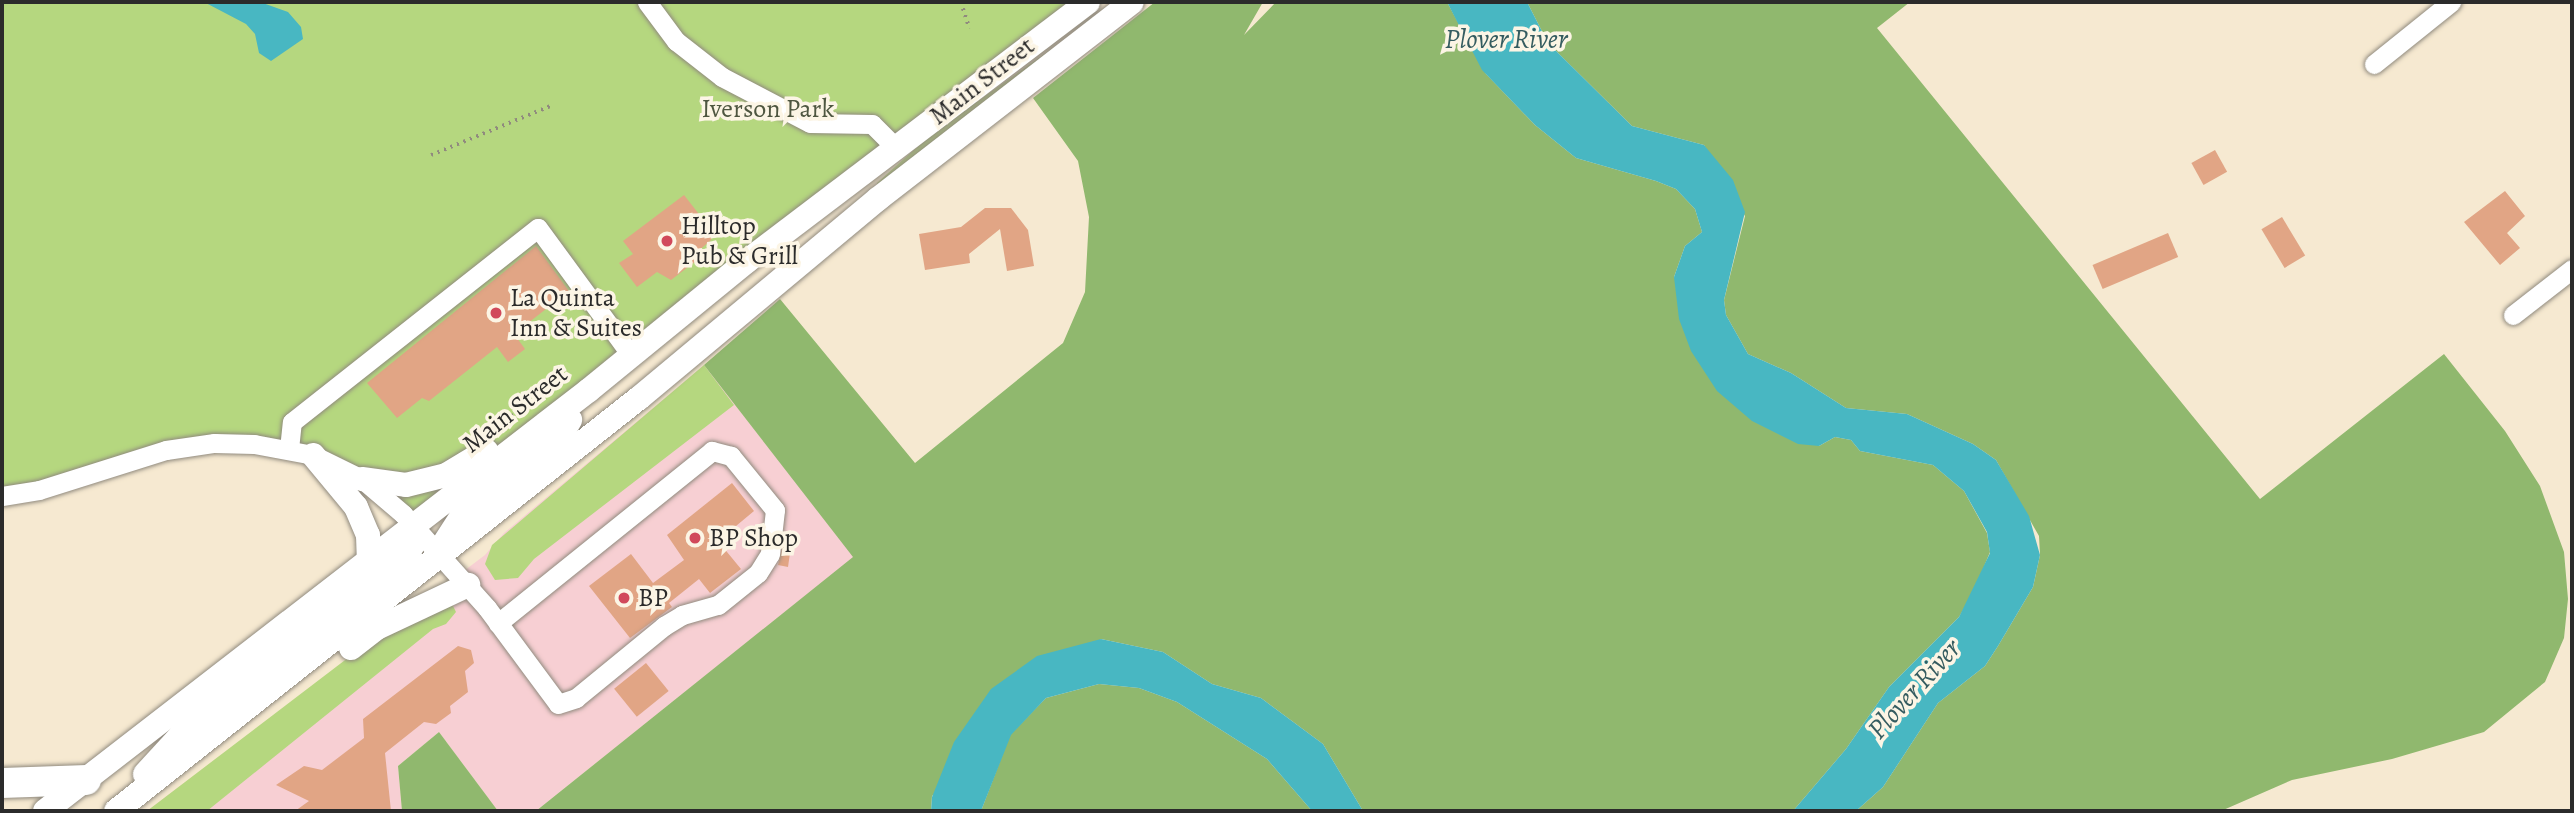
<!DOCTYPE html>
<style>
body{margin:0}
#map{position:relative;width:2574px;height:813px;overflow:hidden;background:#f6e9d1;font-family:Alegreya,serif}
div>[style]{position:absolute}
.built>*{inset:0;background:#f7cfd3}
.green>*{inset:0;background:#b5d77f}
.forest>*{inset:0;background:#90b86e}
.water>*{inset:0;background:#48b7c2}
.building>*{inset:0;background:#e1a585;transform-origin:0 0}
.path>*{height:3.5px;margin-top:-1.75px;transform-origin:0;background:repeating-linear-gradient(90deg,#908a7e 0 2px,transparent 0 7px)}
.roads{filter:drop-shadow(0 0 2px #908a7e) drop-shadow(0 0 2px #908a7e)}
.minor>*{height:19px;margin:-9.5px;padding:0 9.5px;transform-origin:9.5px;border-radius:9.5px;background:#fff}
.major>*{height:24px;margin:-12px;padding:0 12px;transform-origin:12px;border-radius:12px;background:#fff}
.highway>*{height:30px;margin:-15px;padding:0 15px;transform-origin:15px;border-radius:15px;background:#fff}
.dots>*{width:19px;height:19px;translate:-50% -50%;box-sizing:border-box;border:4px solid #fcf5e5;border-radius:50%}
span{translate:-50% -50%;white-space:nowrap;text-align:center;line-height:1.15;-webkit-text-stroke:7px #fcf5e5;paint-order:stroke}
.street-label{font-size:26px;color:#2b2b2b}
.park-label{font-size:26px;color:#4e5640}
.poi-label{font-size:26px;color:#2b2b2b}
.left{translate:0 -50%;text-align:left}
.water-label{font-size:28px;color:#355c60;font-style:italic}
.frame{position:absolute;inset:0;border:4px solid #2b2b2b;pointer-events:none}
</style>
<div id="map">
<div class="built">
<i style="clip-path:polygon(704px 365px,854px 557px,536px 811px,498px 811px,439px 732px,398px 766px,402px 811px,147px 811px,485px 555px,504px 533px)"></i>
</div>
<div class="green">
<i style="clip-path:polygon(2px 2px,1088px 2px,414px 526px,334px 464px,214px 443px,2px 496px)"></i>
<i style="clip-path:polygon(1077px 31px,879px 187px,877px 183px,934px 132px)"></i>
<i style="clip-path:polygon(704px 365px,734px 405px,534px 559px,518px 578px,495px 580px,485px 564px,492px 545px)"></i>
<i style="clip-path:polygon(452px 604px,456px 612px,446px 624px,433px 629px,207px 811px,147px 811px,412px 609px)"></i>
</div>
<div class="forest">
<i style="clip-path:polygon(1155px 2px,1263px 2px,1244px 35px,1276px 2px,1447px 2px,1486px 74px,1535px 125px,1576px 158px,1656px 181px,1676px 189px,1695px 209px,1702px 232px,1685px 246px,1674px 277px,1819px 446px,1835px 437px,1851px 440px,1860px 451px,1933px 465px,1964px 491px,1987px 533px,1990px 552px,1974px 591px,1959px 617px,1889px 687px,1846px 749px,1793px 811px,1363px 811px,1323px 744px,1261px 698px,1212px 684px,1163px 652px,1101px 639px,932px 796px,931px 811px,536px 811px,853px 557px,704px 365px,780px 299px,915px 463px,1063px 343px,1085px 292px,1089px 217px,1078px 161px,1033px 98px)"></i>
<i style="clip-path:polygon(1527px 2px,1910px 2px,1877px 28px,2260px 499px,2444px 354px,2505px 431px,2540px 486px,2564px 552px,2568px 599px,2564px 638px,2545px 682px,2484px 732px,2392px 759px,2292px 780px,2221px 811px,1856px 811px,1883px 787px,1938px 703px,1985px 666px,1998px 646px,2033px 587px,2040px 555px,2039px 536px,1996px 460px,1973px 444px,1907px 414px,1846px 408px,1791px 373px,1748px 354px,1726px 315px,1724px 300px,1745px 216px,1704px 145px,1632px 126px,1548px 43px)"></i>
<i style="clip-path:polygon(1099px 684px,1139px 688px,1177px 702px,1267px 759px,1312px 811px,981px 811px,1010px 735px,1046px 698px)"></i>
<i style="clip-path:polygon(439px 732px,498px 811px,402px 811px,398px 766px)"></i>
</div>
<div class="water">
<i style="clip-path:polygon(204px 2px,260px 2px,288px 12px,301px 27px,303px 39px,271px 61px,259px 53px,255px 34px,246px 24px)"></i>
<i style="clip-path:polygon(1447px 2px,1527px 2px,1548px 43px,1632px 126px,1704px 145px,1733px 180px,1745px 212px,1724px 300px,1726px 315px,1748px 354px,1791px 373px,1846px 408px,1907px 414px,1973px 444px,1996px 460px,2029px 516px,2040px 555px,2033px 587px,1998px 646px,1985px 666px,1938px 703px,1883px 787px,1856px 811px,1793px 811px,1846px 749px,1889px 687px,1959px 617px,1990px 553px,1987px 532px,1964px 491px,1933px 465px,1860px 451px,1851px 440px,1835px 437px,1819px 446px,1798px 444px,1752px 421px,1717px 391px,1691px 351px,1679px 319px,1674px 277px,1685px 246px,1702px 232px,1695px 209px,1676px 189px,1656px 181px,1576px 158px,1535px 125px,1482px 70px)"></i>
<i style="clip-path:polygon(1101px 639px,1163px 652px,1212px 684px,1261px 698px,1323px 744px,1363px 811px,1312px 811px,1267px 759px,1177px 702px,1139px 688px,1099px 684px,1046px 698px,1011px 735px,981px 811px,931px 811px,932px 797px,954px 742px,991px 689px,1037px 656px)"></i>
</div>
<div class="building">
<i style="left:2215px;top:150px;width:25px;height:27px;rotate:61deg"></i>
<i style="clip-path:polygon(2505px 191px,2525px 216px,2507px 233px,2520px 248px,2500px 265px,2464px 222px)"></i>
<i style="clip-path:polygon(684px 195px,713px 232px,711px 240px,696px 253px,700px 258px,671px 280px,657px 272px,637px 287px,619px 263px,633px 254px,623px 241px)"></i>
<i style="clip-path:polygon(985px 208px,1011px 208px,1028px 230px,1034px 266px,1007px 271px,1000px 229px,969px 254px,970px 263px,925px 270px,919px 234px,961px 227px)"></i>
<i style="left:2282px;top:217px;width:45px;height:24px;rotate:59deg"></i>
<i style="left:2168px;top:233px;width:26px;height:82px;rotate:67deg"></i>
<i style="clip-path:polygon(536px 246px,569px 291px,514px 334px,525px 349px,508px 362px,497px 347px,429px 401px,422px 398px,397px 418px,367px 383px)"></i>
<i style="clip-path:polygon(732px 483px,754px 511px,718px 541px,741px 569px,710px 593px,699px 579px,669px 603px,672px 607px,630px 638px,589px 586px,631px 554px,653px 583px,684px 560px,667px 535px)"></i>
<i style="clip-path:polygon(783px 544px,791px 546px,788px 567px,778px 565px)"></i>
<i style="clip-path:polygon(458px 646px,471px 650px,474px 663px,465px 671px,468px 692px,450px 706px,451px 713px,436px 724px,424px 722px,385px 753px,391px 811px,295px 811px,309px 801px,276px 785px,304px 766px,322px 770px,364px 738px,363px 719px)"></i>
<i style="left:646px;top:663px;width:36px;height:41px;rotate:51deg"></i>
</div>
<div class="path">
<i style="left:961px;top:2px;width:28px;rotate:72deg"></i>
<i style="left:431px;top:155px;width:132px;rotate:-22.3deg"></i>
<i style="left:488px;top:431px;width:70px;rotate:-32.1deg"></i>
</div>
<div class="roads">
<div class="minor">
<i style="left:647px;top:2px;width:49px;rotate:53.4deg"></i>
<i style="left:676px;top:41px;width:58px;rotate:38deg"></i>
<i style="left:722px;top:77px;width:99px;rotate:27.6deg"></i>
<i style="left:810px;top:123px;width:62px;rotate:0.9deg"></i>
<i style="left:872px;top:124px;width:34px;rotate:45deg"></i>
<i style="left:2374px;top:64px;width:99px;rotate:-38.8deg"></i>
<i style="left:774px;top:240px;width:33px;rotate:49deg"></i>
<i style="left:2513px;top:315px;width:75px;rotate:-37.9deg"></i>
<i style="left:289px;top:449px;width:27px;rotate:-84deg"></i>
<i style="left:292px;top:422px;width:313px;rotate:-38.3deg"></i>
<i style="left:538px;top:228px;width:157px;rotate:53.8deg"></i>
<i style="left:2px;top:496px;width:37px;rotate:-9deg"></i>
<i style="left:39px;top:490px;width:133px;rotate:-17.5deg"></i>
<i style="left:166px;top:450px;width:49px;rotate:-8.3deg"></i>
<i style="left:214px;top:443px;width:40px;rotate:1.4deg"></i>
<i style="left:254px;top:444px;width:60px;rotate:10.6deg"></i>
<i style="left:313px;top:455px;width:55px;rotate:26.1deg"></i>
<i style="left:362px;top:479px;width:54px;rotate:40.5deg"></i>
<i style="left:403px;top:514px;width:126px;rotate:48.2deg"></i>
<i style="left:487px;top:608px;width:119px;rotate:53.5deg"></i>
<i style="left:558px;top:704px;width:19px;rotate:-18deg"></i>
<i style="left:576px;top:698px;width:114px;rotate:-39.3deg"></i>
<i style="left:664px;top:626px;width:21px;rotate:-31deg"></i>
<i style="left:682px;top:615px;width:37px;rotate:-16deg"></i>
<i style="left:718px;top:605px;width:51px;rotate:-38.7deg"></i>
<i style="left:758px;top:573px;width:22px;rotate:-58deg"></i>
<i style="left:770px;top:554px;width:44px;rotate:-83.5deg"></i>
<i style="left:775px;top:510px;width:70px;rotate:-129.2deg"></i>
<i style="left:731px;top:456px;width:20px;rotate:-165deg"></i>
<i style="left:712px;top:451px;width:275px;rotate:141.2deg"></i>
</div>
<div class="major">
<i style="left:313px;top:455px;width:67px;rotate:50.4deg"></i>
<i style="left:356px;top:507px;width:30px;rotate:67deg"></i>
<i style="left:368px;top:535px;width:26px;rotate:88deg"></i>
<i style="left:362px;top:479px;width:44px;rotate:7.8deg"></i>
<i style="left:406px;top:485px;width:41px;rotate:-14deg"></i>
<i style="left:446px;top:475px;width:47px;rotate:-31deg"></i>
<i style="left:443px;top:545px;width:35px;rotate:-57deg"></i>
<i style="left:462px;top:516px;width:133px;rotate:-40.1deg"></i>
<i style="left:564px;top:430px;width:12px;rotate:-59deg"></i>
<i style="left:351px;top:648px;width:33px;rotate:-38deg"></i>
<i style="left:377px;top:628px;width:101px;rotate:-25.3deg"></i>
<i style="left:145px;top:774px;width:71px;rotate:-47.3deg"></i>
<i style="left:193px;top:722px;width:267px;rotate:-37.6deg"></i>
<i style="left:405px;top:559px;width:15px;rotate:-62deg"></i>
<i style="left:412px;top:546px;width:20px;rotate:-84deg"></i>
<i style="left:45px;top:811px;width:688px;rotate:-37.74deg"></i>
<i style="left:589px;top:390px;width:204px;rotate:-39.2deg"></i>
<i style="left:747px;top:261px;width:428px;rotate:-37.2deg"></i>
<i style="left:116px;top:811px;width:666px;rotate:-38.3deg"></i>
<i style="left:639px;top:398px;width:311px;rotate:-39.8deg"></i>
<i style="left:878px;top:199px;width:321px;rotate:-37.8deg"></i>
</div>
<div class="highway">
<i style="left:2px;top:783px;width:84px;rotate:-2deg"></i>
</div>
</div>
<div class="dots">
<i style="left:667px;top:241px;background:#d1495b"></i>
<i style="left:496px;top:313px;background:#d1495b"></i>
<i style="left:695px;top:538px;background:#d1495b"></i>
<i style="left:624px;top:598px;background:#d1495b"></i>
</div>
<div class="street-label">
<span style="left:982px;top:81px;rotate:-38deg">Main Street</span>
<span style="left:515px;top:409px;rotate:-38deg">Main Street</span>
</div>
<div class="park-label">
<span style="left:768px;top:109px">Iverson Park</span>
</div>
<div class="poi-label">
<span class="left" style="left:681px;top:241px">Hilltop<br>Pub &amp; Grill</span>
<span class="left" style="left:510px;top:313px">La Quinta<br>Inn &amp; Suites</span>
<span class="left" style="left:709px;top:538px">BP Shop</span>
<span class="left" style="left:638px;top:598px">BP</span>
</div>
<div class="water-label">
<span style="left:1506px;top:39px">Plover River</span>
<span style="left:1914px;top:689px;rotate:-48deg">Plover River</span>
</div>
<div class="frame"></div>
</div>
